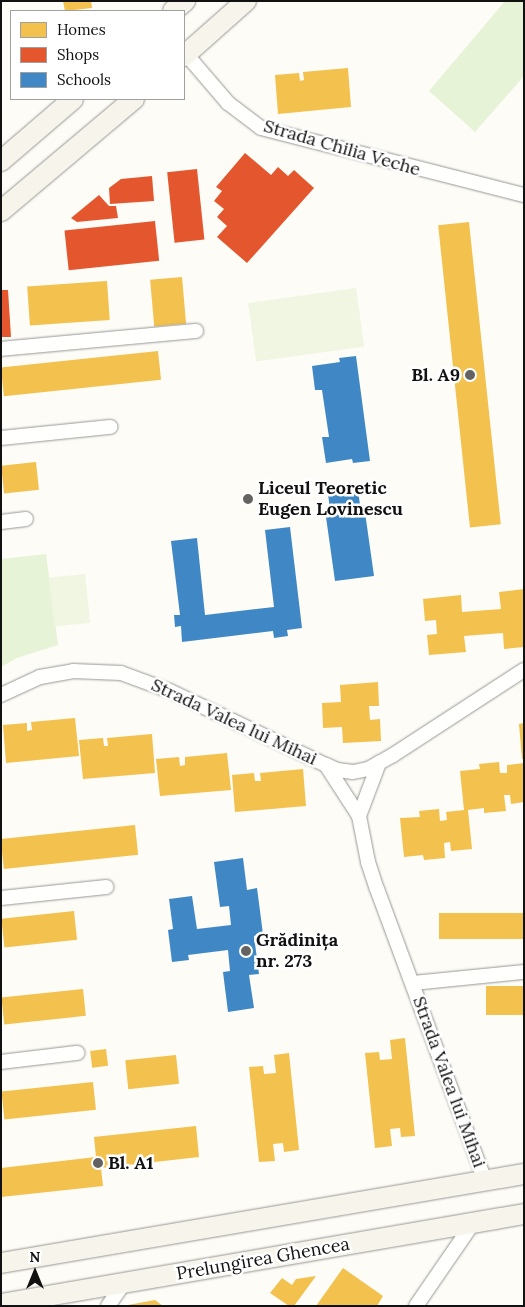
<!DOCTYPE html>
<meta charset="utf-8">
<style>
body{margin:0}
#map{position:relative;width:525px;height:1307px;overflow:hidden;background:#fdfcf7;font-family:Lora,serif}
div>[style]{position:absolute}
.green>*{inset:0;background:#e7f3d7}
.pitch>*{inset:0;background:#f0f6e1;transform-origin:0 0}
.homes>*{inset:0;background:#f2c14e;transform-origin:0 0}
.shops>*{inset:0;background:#e4572e;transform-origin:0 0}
.schools>*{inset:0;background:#3f88c5}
.roads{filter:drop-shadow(0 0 1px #979795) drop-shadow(0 0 1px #979795)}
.street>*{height:14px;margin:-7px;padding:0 7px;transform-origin:7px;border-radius:7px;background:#fffffe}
.secondary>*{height:20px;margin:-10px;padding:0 10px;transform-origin:10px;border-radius:10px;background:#f6f4eb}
.dots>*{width:14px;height:14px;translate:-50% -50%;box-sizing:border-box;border:2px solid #fff;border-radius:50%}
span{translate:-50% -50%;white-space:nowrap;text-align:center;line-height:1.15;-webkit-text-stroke:5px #fff;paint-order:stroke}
.street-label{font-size:18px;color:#111}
.poi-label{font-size:18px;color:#111;font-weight:700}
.right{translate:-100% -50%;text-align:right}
.left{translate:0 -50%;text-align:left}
.frame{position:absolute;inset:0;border:2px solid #111;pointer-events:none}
.legend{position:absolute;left:10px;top:10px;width:175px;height:90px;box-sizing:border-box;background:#fff;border:1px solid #a0a0a0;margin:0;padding:6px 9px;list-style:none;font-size:15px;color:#111}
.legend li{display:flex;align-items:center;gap:10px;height:25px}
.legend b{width:25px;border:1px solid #a0a0a0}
.north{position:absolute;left:10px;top:1247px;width:50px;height:50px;-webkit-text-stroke:4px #fff;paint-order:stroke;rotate:0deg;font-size:14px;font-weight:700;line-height:20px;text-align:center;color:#111}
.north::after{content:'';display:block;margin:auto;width:18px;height:22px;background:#111;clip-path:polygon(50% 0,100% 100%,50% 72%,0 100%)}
</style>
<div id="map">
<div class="green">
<i style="clip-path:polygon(505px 1px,524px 1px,524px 76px,475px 132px,429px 91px)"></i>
<i style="clip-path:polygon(46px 554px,58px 645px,17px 658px,1px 667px,1px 559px)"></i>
</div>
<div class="pitch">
<i style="left:356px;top:288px;width:59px;height:109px;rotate:82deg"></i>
<i style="left:85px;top:574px;width:49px;height:36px;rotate:84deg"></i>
</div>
<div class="homes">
<i style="clip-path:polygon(63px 1px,91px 1px,92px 8px,65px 11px)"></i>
<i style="clip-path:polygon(348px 68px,351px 107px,278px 114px,275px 75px,299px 73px,300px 81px,304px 80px,303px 72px)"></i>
<i style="left:469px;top:222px;width:304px;height:31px;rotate:84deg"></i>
<i style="left:182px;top:277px;width:47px;height:32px;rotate:85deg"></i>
<i style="left:107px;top:281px;width:39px;height:80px;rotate:86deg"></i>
<i style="left:158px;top:351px;width:29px;height:158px;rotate:84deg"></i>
<i style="left:36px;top:462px;width:28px;height:35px;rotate:84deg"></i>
<i style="clip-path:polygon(524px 589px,524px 647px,504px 649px,503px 633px,464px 636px,466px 652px,429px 655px,427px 635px,437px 634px,436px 620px,425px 621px,423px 599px,461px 595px,462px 612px,501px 609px,499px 592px)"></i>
<i style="clip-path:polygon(378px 682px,379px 706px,369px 706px,370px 720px,380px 719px,381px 741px,343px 743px,342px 727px,323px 728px,322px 703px,341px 702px,340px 685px)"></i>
<i style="clip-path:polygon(75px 718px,79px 756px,6px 763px,3px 725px,27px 723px,27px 731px,32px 730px,31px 722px)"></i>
<i style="clip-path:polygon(524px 723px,524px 759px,522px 759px,519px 724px)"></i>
<i style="clip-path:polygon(152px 734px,155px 773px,83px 779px,79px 740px,103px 738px,104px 746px,108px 746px,107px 738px)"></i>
<i style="clip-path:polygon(227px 753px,231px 790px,160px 796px,156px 759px,179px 757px,180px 766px,185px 765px,185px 757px)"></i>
<i style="clip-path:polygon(499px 762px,500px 773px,507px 773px,507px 765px,524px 763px,524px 802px,511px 804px,510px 795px,504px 795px,506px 811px,484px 813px,484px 808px,468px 810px,472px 849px,451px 851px,450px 842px,444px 843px,445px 858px,424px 860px,423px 855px,404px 857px,400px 818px,420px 817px,419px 811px,439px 809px,440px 821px,447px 820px,446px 812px,464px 810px,460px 771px,480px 769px,479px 764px)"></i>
<i style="clip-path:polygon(303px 769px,306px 806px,235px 812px,232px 775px,254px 773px,255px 781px,261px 781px,260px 773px)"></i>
<i style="left:135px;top:825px;width:30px;height:135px;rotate:84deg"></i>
<i style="left:74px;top:911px;width:29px;height:73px;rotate:84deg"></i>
<i style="left:524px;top:913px;width:26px;height:85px;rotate:90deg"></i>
<i style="left:524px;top:986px;width:29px;height:38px;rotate:90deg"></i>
<i style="left:83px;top:989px;width:27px;height:82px;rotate:84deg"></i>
<i style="clip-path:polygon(405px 1038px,415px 1136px,401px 1137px,400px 1128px,390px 1129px,392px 1146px,375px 1148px,365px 1053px,379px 1052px,380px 1060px,392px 1059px,390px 1040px)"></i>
<i style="left:106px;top:1049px;width:17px;height:16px;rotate:83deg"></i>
<i style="clip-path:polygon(289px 1053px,299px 1150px,284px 1152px,283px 1143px,273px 1144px,275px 1161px,259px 1162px,249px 1067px,263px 1066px,264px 1074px,276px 1073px,274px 1055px)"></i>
<i style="left:176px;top:1055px;width:29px;height:51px;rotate:84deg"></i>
<i style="left:93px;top:1082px;width:28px;height:92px;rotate:84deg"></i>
<i style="clip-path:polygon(196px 1126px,199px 1157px,101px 1168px,103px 1186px,1px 1197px,1px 1168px,96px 1157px,94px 1137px)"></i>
<i style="clip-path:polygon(343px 1268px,383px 1296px,377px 1306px,316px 1306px)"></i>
<i style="clip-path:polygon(316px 1276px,294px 1306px,289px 1306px,270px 1293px,282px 1278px,292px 1285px,296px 1279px)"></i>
<i style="clip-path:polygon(155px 1300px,163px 1306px,128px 1306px,128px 1305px)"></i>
</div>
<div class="shops">
<i style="clip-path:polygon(245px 153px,271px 175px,278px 167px,288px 176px,294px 170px,314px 188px,247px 263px,217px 237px,227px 226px,217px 217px,224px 209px,214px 201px,222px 191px,216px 187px)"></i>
<i style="left:197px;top:169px;width:71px;height:30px;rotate:84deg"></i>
<i style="clip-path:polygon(152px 176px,154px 201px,110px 204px,109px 188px,121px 179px)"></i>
<i style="clip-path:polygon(99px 195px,109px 206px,116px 206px,118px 218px,77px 222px,71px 218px)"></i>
<i style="left:155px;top:221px;width:40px;height:91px;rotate:84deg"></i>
<i style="clip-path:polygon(1px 290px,8px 290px,11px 337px,1px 337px)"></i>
</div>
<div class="schools">
<i style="clip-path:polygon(356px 356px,370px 461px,353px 463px,352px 459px,326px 463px,322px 437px,329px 437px,322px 390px,315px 390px,312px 366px,340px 362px,339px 358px)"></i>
<i style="clip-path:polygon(358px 490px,360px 505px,364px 505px,374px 576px,335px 581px,325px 510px,330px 509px,328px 494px)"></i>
<i style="clip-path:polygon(290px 527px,302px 628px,287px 630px,288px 636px,274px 638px,273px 631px,182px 642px,181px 626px,175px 627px,174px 615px,180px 615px,171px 541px,197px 538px,205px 615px,274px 607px,265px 530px)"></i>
<i style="clip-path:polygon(243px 858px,247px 890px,257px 888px,263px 934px,254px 936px,259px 974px,249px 975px,254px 1008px,228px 1012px,223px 972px,230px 971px,228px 950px,188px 955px,189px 960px,172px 962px,168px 930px,173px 929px,169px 899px,192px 896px,197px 929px,231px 925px,229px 906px,220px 907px,214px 862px)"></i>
</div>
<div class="roads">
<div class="street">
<i style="left:186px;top:54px;width:65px;rotate:49.4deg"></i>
<i style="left:228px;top:103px;width:41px;rotate:37.1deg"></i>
<i style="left:261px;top:128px;width:271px;rotate:14.3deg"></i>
<i style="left:1px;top:349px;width:196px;rotate:-5.3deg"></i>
<i style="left:1px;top:438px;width:110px;rotate:-5.8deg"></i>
<i style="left:1px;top:522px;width:25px;rotate:-7deg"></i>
<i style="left:1px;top:695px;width:43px;rotate:-24.8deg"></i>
<i style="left:40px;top:677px;width:34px;rotate:-10deg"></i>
<i style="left:73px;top:671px;width:48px;rotate:2.4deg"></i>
<i style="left:121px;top:673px;width:52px;rotate:20.2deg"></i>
<i style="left:170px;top:691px;width:173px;rotate:25.4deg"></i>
<i style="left:326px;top:765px;width:61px;rotate:57.1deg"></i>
<i style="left:359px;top:816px;width:47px;rotate:78.9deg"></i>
<i style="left:368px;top:862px;width:28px;rotate:72deg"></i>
<i style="left:377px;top:889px;width:311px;rotate:69.7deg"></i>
<i style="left:326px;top:765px;width:12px;rotate:24deg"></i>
<i style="left:337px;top:770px;width:16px;rotate:7deg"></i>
<i style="left:353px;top:772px;width:15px;rotate:-11deg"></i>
<i style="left:368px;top:769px;width:29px;rotate:-29deg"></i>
<i style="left:393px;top:755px;width:156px;rotate:-33deg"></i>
<i style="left:359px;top:816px;width:57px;rotate:-69.3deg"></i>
<i style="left:1px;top:898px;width:106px;rotate:-6deg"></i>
<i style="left:413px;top:983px;width:112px;rotate:-5.7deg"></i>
<i style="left:1px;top:1062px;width:77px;rotate:-6.8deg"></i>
<i style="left:108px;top:1306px;width:28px;rotate:-55deg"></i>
<i style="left:416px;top:1306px;width:101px;rotate:-55.5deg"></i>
</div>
<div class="secondary">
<i style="left:173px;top:11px;width:16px;rotate:-40deg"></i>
<i style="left:184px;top:56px;width:83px;rotate:-41.6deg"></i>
<i style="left:1px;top:161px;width:95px;rotate:-40.7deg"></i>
<i style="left:1px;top:211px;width:174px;rotate:-40.1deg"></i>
<i style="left:1px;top:1263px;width:531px;rotate:-9.66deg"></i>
<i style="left:1px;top:1304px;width:531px;rotate:-9.76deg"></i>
</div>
</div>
<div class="dots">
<i style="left:470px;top:375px;background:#646362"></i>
<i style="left:248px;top:499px;background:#646362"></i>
<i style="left:246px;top:951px;background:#646362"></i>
<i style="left:98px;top:1163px;background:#646362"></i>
</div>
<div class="street-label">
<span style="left:342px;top:148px;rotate:16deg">Strada Chilia Veche</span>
<span style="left:234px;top:722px;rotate:25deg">Strada Valea lui Mihai</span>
<span style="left:449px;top:1082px;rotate:70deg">Strada Valea lui Mihai</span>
<span style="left:263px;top:1259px;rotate:-10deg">Prelungirea Ghencea</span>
</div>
<div class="poi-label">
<span class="right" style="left:460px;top:375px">Bl. A9</span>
<span class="left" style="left:258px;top:499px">Liceul Teoretic<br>Eugen Lovinescu</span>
<span class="left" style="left:256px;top:951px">Grădinița<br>nr. 273</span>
<span class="left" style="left:108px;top:1163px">Bl. A1</span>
</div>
<div class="frame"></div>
<ul class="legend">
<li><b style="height:14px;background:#f2c14e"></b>Homes</li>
<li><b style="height:14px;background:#e4572e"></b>Shops</li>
<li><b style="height:14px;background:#3f88c5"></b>Schools</li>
</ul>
<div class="north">N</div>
</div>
